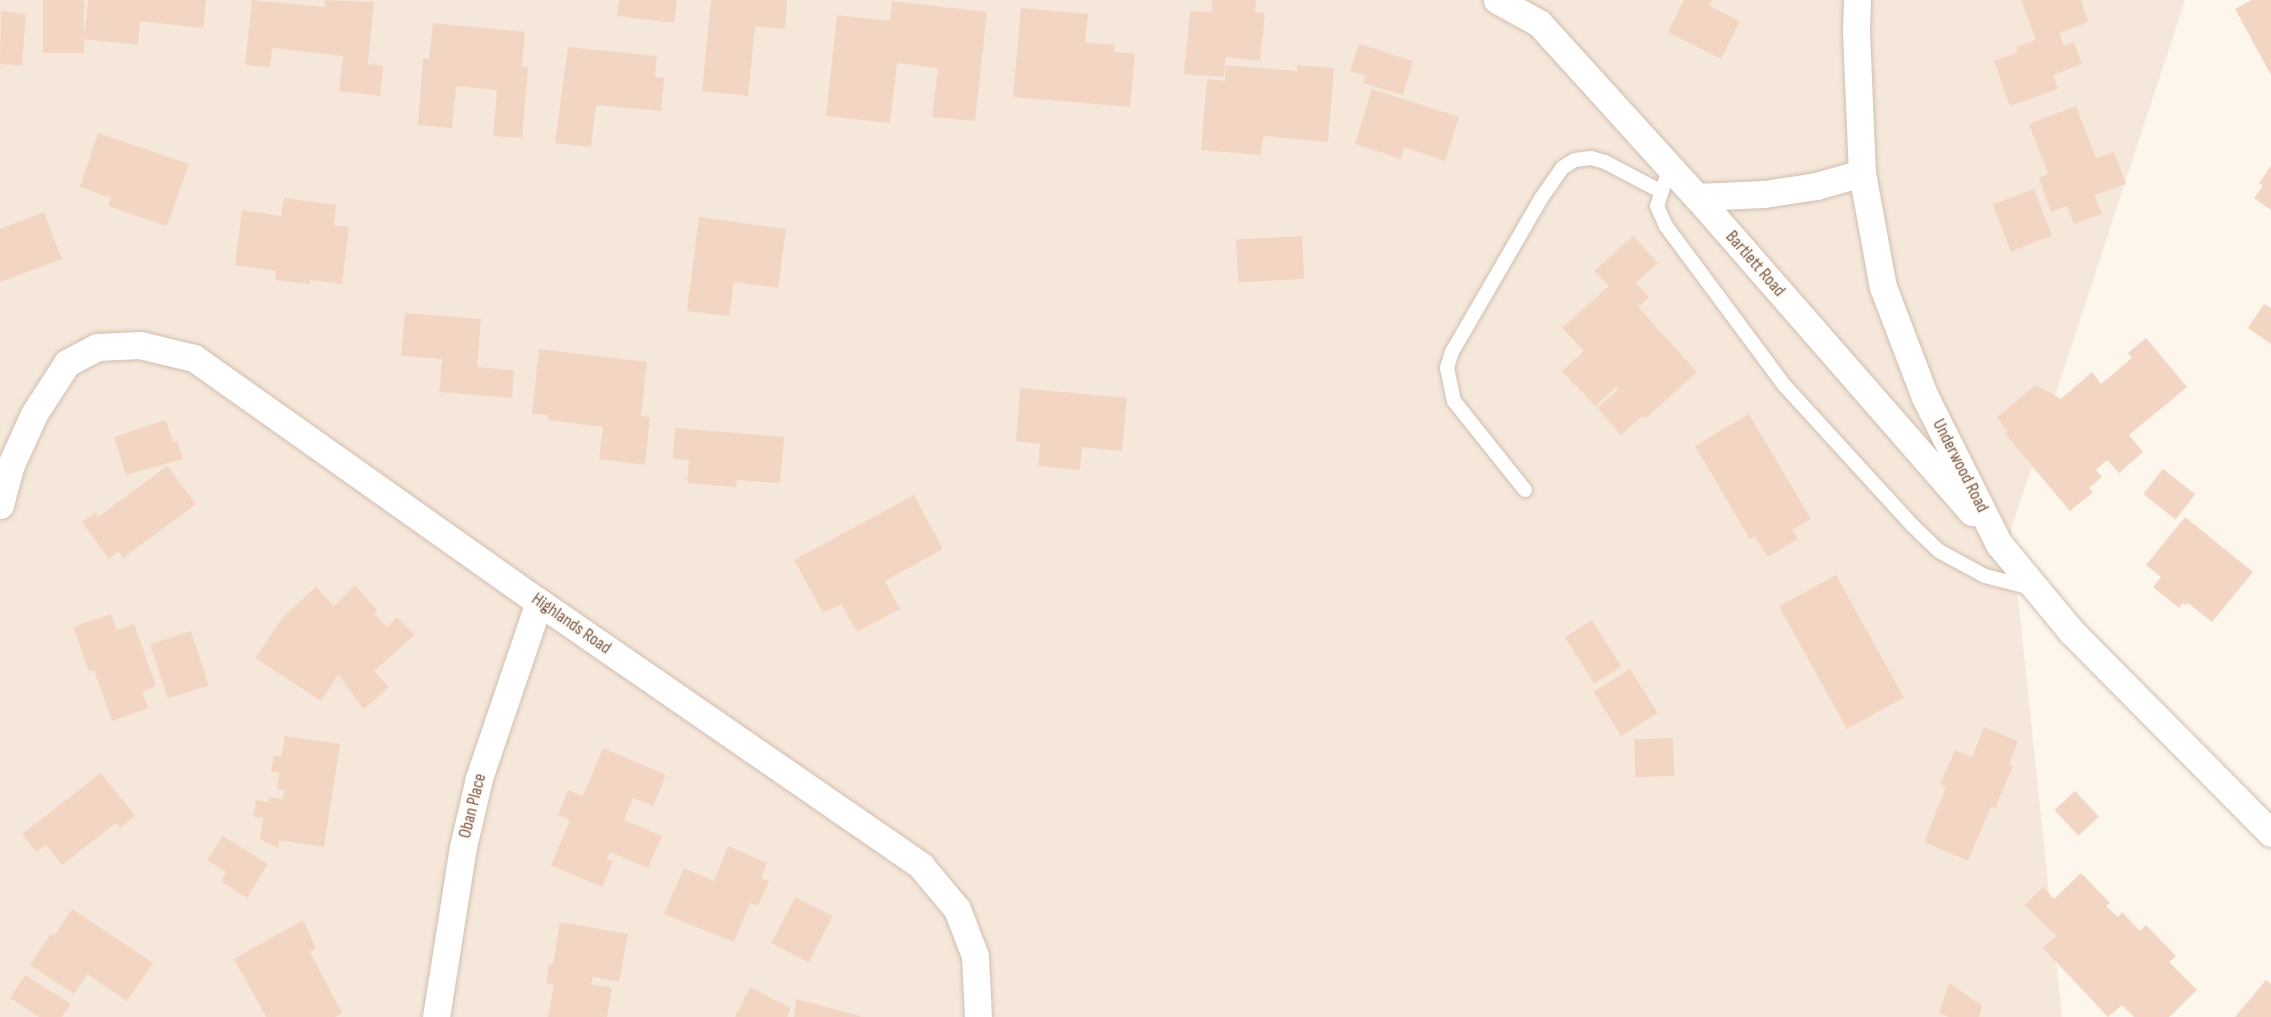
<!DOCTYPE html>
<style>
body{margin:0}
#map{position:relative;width:2271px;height:1017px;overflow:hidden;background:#fdf6ec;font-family:"Sofia Sans Condensed",sans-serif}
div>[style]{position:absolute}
.residential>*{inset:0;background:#f5e8da}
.building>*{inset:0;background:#f3d5c3;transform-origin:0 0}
.roads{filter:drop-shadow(0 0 2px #d1beb0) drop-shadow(0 0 2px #d1beb0)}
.service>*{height:14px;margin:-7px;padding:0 7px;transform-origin:7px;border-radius:7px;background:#fff}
.minor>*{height:27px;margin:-13.5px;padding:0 13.5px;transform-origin:13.5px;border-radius:13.5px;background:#fff}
span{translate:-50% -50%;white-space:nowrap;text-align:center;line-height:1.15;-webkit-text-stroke:4.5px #fffaf3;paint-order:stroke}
.street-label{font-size:18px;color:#7a5c4d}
</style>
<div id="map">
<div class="residential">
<i style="clip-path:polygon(0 0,2185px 0,2011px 530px,2062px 1017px,0 1017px)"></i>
</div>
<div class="building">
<i style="left:43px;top:0;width:41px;height:53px"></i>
<i style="clip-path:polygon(88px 0,206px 0,203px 28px,140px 21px,138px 45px,84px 39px)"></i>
<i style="clip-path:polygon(252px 0,325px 7px,325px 0,374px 2px,368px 64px,383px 66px,380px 96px,339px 91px,343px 56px,272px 48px,270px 67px,245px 65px)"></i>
<i style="clip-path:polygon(619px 0,677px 0,674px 23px,617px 16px)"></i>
<i style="clip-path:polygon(711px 0,787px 0,785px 29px,755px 26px,748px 96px,702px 91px)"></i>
<i style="clip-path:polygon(1212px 0,1256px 0,1255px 12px,1265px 13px,1260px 61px,1226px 57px,1224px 77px,1184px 74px,1190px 11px,1212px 12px)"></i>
<i style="clip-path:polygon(1684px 0,1712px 0,1709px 6px,1740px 21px,1721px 59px,1668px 32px)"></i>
<i style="clip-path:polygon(2021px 0,2081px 0,2088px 22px,2059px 33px,2064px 46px,2074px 42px,2082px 64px,2053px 75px,2058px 89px,2010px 106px,1994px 61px,2018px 52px,2016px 47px,2036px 40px)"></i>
<i style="clip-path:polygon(2252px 0,2271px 0,2271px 75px,2235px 9px)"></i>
<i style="clip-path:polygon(892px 1px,987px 12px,975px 121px,932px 117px,938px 68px,897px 63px,890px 123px,826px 116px,837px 15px,890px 21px)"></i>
<i style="clip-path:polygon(1021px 8px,1088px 14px,1085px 42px,1115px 45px,1114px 52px,1135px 53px,1130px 107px,1013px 97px)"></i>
<i style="clip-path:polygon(1px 11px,26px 14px,22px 66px,0 64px)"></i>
<i style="clip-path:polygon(433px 23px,525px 32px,522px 67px,528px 67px,522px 138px,493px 136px,497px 90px,456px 86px,452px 128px,418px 125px,423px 58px,429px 59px)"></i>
<i style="clip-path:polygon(1359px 44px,1413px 61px,1403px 95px,1363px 83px,1365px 76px,1350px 71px)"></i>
<i style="clip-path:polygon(568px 47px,657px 56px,655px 77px,664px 78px,661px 111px,596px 105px,591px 147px,555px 143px)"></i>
<i style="clip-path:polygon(1226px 65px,1297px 71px,1297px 65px,1334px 68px,1328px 142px,1263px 136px,1261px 155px,1201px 150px,1207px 79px,1225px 81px)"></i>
<i style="clip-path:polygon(1372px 89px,1459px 117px,1445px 161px,1404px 147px,1401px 159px,1355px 144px)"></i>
<i style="clip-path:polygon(2076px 106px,2096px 158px,2114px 152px,2126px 184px,2094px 195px,2102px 214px,2074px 224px,2067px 206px,2051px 212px,2039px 178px,2048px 174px,2029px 124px)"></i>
<i style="clip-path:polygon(98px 133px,189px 164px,167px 226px,108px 206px,111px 198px,80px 187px)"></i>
<i style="clip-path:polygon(2271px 166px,2271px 210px,2254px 198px,2263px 186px,2259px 183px)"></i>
<i style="left:2034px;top:189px;width:50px;height:44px;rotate:69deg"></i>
<i style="clip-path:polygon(284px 198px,336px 205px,334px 225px,349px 227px,342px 284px,310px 280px,310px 284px,275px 280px,276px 271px,235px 265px,242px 210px,281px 216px)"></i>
<i style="clip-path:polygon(44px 212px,62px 259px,0 282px,0 229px)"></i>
<i style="clip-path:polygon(699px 217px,786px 229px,778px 288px,734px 282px,729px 316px,687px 311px)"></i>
<i style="left:1302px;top:236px;width:43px;height:66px;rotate:87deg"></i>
<i style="clip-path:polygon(1633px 236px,1658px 263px,1636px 283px,1649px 297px,1638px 307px,1697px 372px,1645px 419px,1642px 416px,1621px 435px,1597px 408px,1619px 389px,1616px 387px,1595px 406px,1562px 371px,1584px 351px,1562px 328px,1609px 286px,1594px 271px)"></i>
<i style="clip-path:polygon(2264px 304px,2271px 308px,2271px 344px,2248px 328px)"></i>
<i style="clip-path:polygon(405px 313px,481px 319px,477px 367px,514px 370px,512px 398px,439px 392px,442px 359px,401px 356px)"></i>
<i style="clip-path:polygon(2146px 338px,2187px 387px,2129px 435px,2143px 452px,2119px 473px,2107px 460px,2096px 470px,2102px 477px,2089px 488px,2093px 492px,2070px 511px,2005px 434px,2008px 432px,1997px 417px,2036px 385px,2061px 399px,2092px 372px,2101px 384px,2132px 358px,2128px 353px)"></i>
<i style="clip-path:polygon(539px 349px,647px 362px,641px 416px,650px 417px,645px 465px,599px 459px,603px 427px,548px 420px,548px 415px,532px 414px)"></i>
<i style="clip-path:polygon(1020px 388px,1127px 398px,1122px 451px,1082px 447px,1080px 470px,1038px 466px,1040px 444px,1016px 441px)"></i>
<i style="clip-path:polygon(1749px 414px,1811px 519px,1792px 530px,1798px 539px,1768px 557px,1755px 536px,1750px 539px,1695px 446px)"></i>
<i style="clip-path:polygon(166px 420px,173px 442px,177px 441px,183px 459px,126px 475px,114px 437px)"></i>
<i style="clip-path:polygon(675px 428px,784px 437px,780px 483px,737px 480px,736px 487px,687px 483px,689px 460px,673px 459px)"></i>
<i style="clip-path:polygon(167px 466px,196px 504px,123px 558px,119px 551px,109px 559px,82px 522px,96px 512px,98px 517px)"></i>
<i style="left:2163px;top:469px;width:41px;height:32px;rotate:38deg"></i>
<i style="clip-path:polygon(914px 495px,943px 549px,885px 581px,900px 609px,857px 632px,841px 604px,823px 613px,794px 560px)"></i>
<i style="clip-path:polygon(2185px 517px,2253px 572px,2212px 622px,2188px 603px,2186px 605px,2183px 603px,2179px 608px,2153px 587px,2161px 577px,2146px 565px)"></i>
<i style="left:1836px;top:575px;width:140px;height:65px;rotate:61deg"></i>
<i style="clip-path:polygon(355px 585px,377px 610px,374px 613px,387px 627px,397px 617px,415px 635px,374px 671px,389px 687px,364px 709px,338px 675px,321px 701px,255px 658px,284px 616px,316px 587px,334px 606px)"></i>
<i style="clip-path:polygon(111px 614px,117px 630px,134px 624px,156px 686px,142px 692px,148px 708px,112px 721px,94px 670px,89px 671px,73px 627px)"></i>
<i style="left:1592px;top:620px;width:55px;height:32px;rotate:58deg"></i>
<i style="left:191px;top:631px;width:57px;height:43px;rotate:72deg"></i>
<i style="left:1630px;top:669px;width:52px;height:43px;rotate:58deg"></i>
<i style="clip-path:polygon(1984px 727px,2018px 741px,2009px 764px,2013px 766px,1995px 808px,1991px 806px,1968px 861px,1924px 842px,1946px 787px,1940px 784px,1955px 750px,1972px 757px)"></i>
<i style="clip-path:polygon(285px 736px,340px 744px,324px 847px,279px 840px,278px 848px,260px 839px,263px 818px,253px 817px,256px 800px,268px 802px,269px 797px,283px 799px,284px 790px,277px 789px,279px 773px,271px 772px,274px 756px,281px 757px)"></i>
<i style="left:1673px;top:738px;width:38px;height:39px;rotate:88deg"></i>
<i style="clip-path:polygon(603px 748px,666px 775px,653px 806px,633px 798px,624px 820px,662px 836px,648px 868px,610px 852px,607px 859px,613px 861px,602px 887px,551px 865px,570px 820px,558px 815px,568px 790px,583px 796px)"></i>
<i style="clip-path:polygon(101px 773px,135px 816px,120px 828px,116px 823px,62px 865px,46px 845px,36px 852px,22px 834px)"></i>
<i style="left:2075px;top:791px;width:35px;height:28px;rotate:47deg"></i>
<i style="clip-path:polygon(223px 836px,268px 864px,247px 898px,221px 881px,226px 872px,207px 860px)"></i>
<i style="clip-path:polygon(728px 846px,767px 863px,761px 878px,769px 881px,758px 906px,750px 903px,734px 942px,664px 914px,684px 868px,714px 881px)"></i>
<i style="clip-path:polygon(2081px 873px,2110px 903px,2106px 906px,2118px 917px,2122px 912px,2140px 931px,2146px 925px,2176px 956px,2169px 962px,2197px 990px,2169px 1017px,2134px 1017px,2122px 1005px,2108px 1017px,2043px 948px,2056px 936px,2025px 905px,2043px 887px,2054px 899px)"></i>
<i style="left:795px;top:897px;width:42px;height:52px;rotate:27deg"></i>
<i style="clip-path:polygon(72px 909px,153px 963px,127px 1001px,87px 974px,74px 994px,30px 965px,51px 934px,54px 936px)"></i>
<i style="clip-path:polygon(303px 920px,316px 948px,310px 952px,342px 1013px,335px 1017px,266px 1017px,234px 959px)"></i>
<i style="clip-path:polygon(560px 922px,628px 934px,619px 982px,593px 977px,591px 984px,612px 988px,607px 1017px,548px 1017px,554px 984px,546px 983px,549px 964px,553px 964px)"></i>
<i style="clip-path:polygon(25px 975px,71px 1004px,62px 1017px,39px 1017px,10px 998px)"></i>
<i style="clip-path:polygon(2266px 980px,2271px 984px,2271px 1017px,2235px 1017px)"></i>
<i style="clip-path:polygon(1949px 983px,1982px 1006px,1979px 1017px,1949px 1017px,1939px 1013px)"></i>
<i style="clip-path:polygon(750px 987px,791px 1008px,787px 1017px,735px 1017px)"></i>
<i style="clip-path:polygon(796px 999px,860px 1016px,860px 1017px,794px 1017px)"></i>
</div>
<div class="roads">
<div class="service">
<i style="left:1670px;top:167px;width:41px;rotate:108.4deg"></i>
<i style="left:1657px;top:206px;width:22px;rotate:66deg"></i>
<i style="left:1666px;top:226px;width:199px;rotate:53.4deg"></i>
<i style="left:1785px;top:386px;width:188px;rotate:47.6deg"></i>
<i style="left:1912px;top:525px;width:37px;rotate:44deg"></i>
<i style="left:1939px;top:551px;width:52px;rotate:28.5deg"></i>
<i style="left:1985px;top:576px;width:49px;rotate:14.3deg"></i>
<i style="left:1525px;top:490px;width:114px;rotate:-128.6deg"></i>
<i style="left:1454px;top:401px;width:34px;rotate:-102deg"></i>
<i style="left:1447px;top:368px;width:17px;rotate:-73deg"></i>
<i style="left:1452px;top:352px;width:179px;rotate:-59.9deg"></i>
<i style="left:1542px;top:197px;width:35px;rotate:-55deg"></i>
<i style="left:1562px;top:168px;width:15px;rotate:-32deg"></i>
<i style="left:1575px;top:160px;width:16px;rotate:-7deg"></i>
<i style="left:1591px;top:158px;width:15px;rotate:16deg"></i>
<i style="left:1605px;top:162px;width:62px;rotate:27.8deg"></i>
</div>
<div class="minor">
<i style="left:1497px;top:0;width:48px;rotate:28.7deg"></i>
<i style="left:1539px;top:23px;width:235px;rotate:47.8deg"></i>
<i style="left:1697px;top:197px;width:418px;rotate:48.9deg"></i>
<i style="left:1857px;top:0;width:31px;rotate:92deg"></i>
<i style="left:1856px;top:31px;width:142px;rotate:87.6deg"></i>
<i style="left:1862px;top:173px;width:116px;rotate:79.6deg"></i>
<i style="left:1883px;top:287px;width:118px;rotate:69.1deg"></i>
<i style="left:1925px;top:397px;width:165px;rotate:63.3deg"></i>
<i style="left:1999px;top:544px;width:113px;rotate:50.4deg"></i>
<i style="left:2071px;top:631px;width:284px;rotate:45.3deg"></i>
<i style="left:1697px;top:197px;width:67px;rotate:-2.6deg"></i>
<i style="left:1764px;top:194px;width:53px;rotate:-8.7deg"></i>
<i style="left:1816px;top:186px;width:48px;rotate:-15.8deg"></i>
<i style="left:0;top:505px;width:39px;rotate:-75deg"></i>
<i style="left:10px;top:467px;width:58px;rotate:-65.6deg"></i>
<i style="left:34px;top:414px;width:61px;rotate:-57.1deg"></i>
<i style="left:67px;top:363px;width:34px;rotate:-28deg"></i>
<i style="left:97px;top:347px;width:43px;rotate:-2.7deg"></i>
<i style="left:140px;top:345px;width:56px;rotate:13.5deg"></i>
<i style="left:194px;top:358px;width:423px;rotate:35.3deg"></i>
<i style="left:539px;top:602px;width:464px;rotate:34.6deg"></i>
<i style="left:921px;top:866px;width:56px;rotate:50.1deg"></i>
<i style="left:957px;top:909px;width:50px;rotate:69deg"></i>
<i style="left:975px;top:956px;width:61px;rotate:87.2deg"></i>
<i style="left:436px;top:1017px;width:172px;rotate:-81deg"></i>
<i style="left:463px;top:847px;width:71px;rotate:-76.9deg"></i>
<i style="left:479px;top:778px;width:186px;rotate:-71.2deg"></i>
</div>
</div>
<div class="street-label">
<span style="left:1755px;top:264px;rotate:49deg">Bartlett Road</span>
<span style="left:1960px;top:466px;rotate:63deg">Underwood Road</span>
<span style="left:571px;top:624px;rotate:35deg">Highlands Road</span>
<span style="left:473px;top:806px;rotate:-76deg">Oban Place</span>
</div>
</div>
